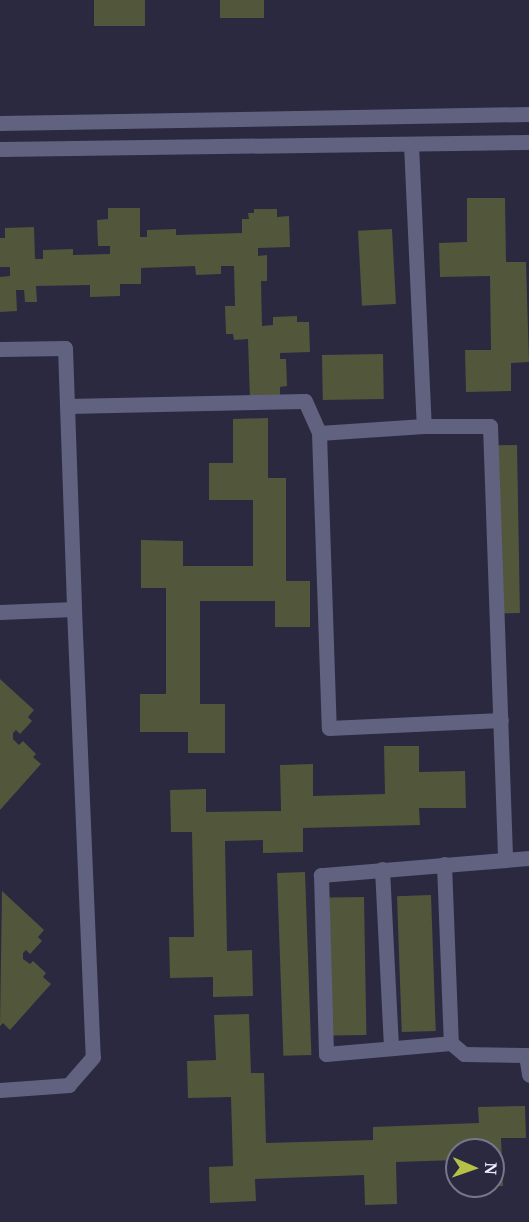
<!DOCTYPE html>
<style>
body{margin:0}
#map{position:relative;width:529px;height:1222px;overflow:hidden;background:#2a2940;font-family:"Noto Serif",serif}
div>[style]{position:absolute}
.building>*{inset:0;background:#52563b;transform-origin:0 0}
.minor>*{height:15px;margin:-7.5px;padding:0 7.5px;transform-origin:7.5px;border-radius:7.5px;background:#616180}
.tertiary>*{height:15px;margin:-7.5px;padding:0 7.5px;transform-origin:7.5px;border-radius:7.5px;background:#616180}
span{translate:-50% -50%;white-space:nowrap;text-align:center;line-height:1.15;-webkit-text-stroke:6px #2a2940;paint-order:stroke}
.north{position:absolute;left:445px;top:1138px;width:60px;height:60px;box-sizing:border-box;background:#2a2940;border:2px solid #77778b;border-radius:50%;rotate:92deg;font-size:16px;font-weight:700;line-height:24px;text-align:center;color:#ebecfc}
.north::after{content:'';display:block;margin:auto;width:21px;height:27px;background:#b6c148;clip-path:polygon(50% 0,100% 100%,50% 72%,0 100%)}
</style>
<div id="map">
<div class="building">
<i style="left:94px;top:0;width:51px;height:26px"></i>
<i style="left:220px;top:0;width:44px;height:18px"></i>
<i style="clip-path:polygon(467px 198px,505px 198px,506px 262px,526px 262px,529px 362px,511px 363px,511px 391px,466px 392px,465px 350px,491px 350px,490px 276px,440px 277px,439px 243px,467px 242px)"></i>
<i style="clip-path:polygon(108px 208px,140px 208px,140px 237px,147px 237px,147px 230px,176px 229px,176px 235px,242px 233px,242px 219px,249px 219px,248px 213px,254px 213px,254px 209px,277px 209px,277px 217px,289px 216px,290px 247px,258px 248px,258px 256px,267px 255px,267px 281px,261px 281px,262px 326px,273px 325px,273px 317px,297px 316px,297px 322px,309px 322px,310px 352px,280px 353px,280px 359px,286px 359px,287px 386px,280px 387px,280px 399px,250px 400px,248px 339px,234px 340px,233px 334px,226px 334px,225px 306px,235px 306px,234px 266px,221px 266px,221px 274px,196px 275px,195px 266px,141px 268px,141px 284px,120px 284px,120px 296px,90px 297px,90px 285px,36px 286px,37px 302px,25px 302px,24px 290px,16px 290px,17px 311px,0 312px,0 277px,10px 276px,10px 267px,0 267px,0 238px,5px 238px,5px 228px,34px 227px,35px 259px,43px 259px,43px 250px,73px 249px,73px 255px,110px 254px,110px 246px,98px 246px,97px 220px,108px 219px)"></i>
<i style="left:392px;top:229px;width:75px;height:34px;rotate:87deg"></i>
<i style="left:383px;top:354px;width:45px;height:61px;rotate:89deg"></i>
<i style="clip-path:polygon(268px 418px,268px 478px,286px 478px,286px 581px,310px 581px,310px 627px,275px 627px,275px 601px,200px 601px,200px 704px,225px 704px,225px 753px,188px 753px,188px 732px,140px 732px,140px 694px,166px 694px,166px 588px,141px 588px,141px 540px,183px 541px,183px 566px,253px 566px,253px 500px,209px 500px,209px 463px,233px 463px,233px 419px)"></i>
<i style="left:517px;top:445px;width:168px;height:26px;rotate:89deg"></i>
<i style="clip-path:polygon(0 679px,34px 710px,28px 717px,32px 721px,20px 734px,16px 730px,13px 733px,13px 739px,19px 745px,23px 741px,36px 754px,33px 757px,41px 764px,0 810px)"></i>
<i style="clip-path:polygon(384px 746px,419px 746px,419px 772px,465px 771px,466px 808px,419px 808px,420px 825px,303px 828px,303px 852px,263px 853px,263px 840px,225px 841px,227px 951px,252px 950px,253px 996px,213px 997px,213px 977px,170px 978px,169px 937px,194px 937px,192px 832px,171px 832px,170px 790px,206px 789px,206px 812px,281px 811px,280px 765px,313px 764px,313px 796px,385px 794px)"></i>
<i style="left:305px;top:872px;width:183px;height:28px;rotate:88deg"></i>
<i style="clip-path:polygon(2px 891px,44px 930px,38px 937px,42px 941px,30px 954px,26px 950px,23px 953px,23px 959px,30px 964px,33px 961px,46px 973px,43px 977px,51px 984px,10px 1030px,3px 1023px,0 1026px)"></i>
<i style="left:431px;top:895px;width:136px;height:34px;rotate:88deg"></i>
<i style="left:364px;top:897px;width:138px;height:35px;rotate:89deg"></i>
<i style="clip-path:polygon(249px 1014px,251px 1073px,264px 1073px,266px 1143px,373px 1140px,373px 1127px,479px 1123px,478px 1107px,525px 1106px,526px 1138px,501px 1138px,503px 1186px,493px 1186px,493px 1150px,457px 1150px,457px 1160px,396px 1162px,397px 1204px,365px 1205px,364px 1175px,255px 1179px,256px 1201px,210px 1203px,209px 1167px,233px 1166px,231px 1097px,188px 1098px,187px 1061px,216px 1060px,214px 1015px)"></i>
</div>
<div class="minor">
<i style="left:411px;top:144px;width:282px;rotate:87.4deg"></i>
<i style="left:0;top:349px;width:65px;rotate:-0.9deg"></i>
<i style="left:65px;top:348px;width:261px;rotate:88deg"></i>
<i style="left:67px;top:406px;width:238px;rotate:-1.2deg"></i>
<i style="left:305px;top:401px;width:35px;rotate:66deg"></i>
<i style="left:319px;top:433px;width:295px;rotate:88.1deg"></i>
<i style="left:329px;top:728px;width:172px;rotate:-2.7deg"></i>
<i style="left:319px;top:433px;width:105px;rotate:-3.8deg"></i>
<i style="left:424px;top:426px;width:66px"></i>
<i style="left:490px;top:426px;width:432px;rotate:88deg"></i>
<i style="left:0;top:612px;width:74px;rotate:-2.3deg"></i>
<i style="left:74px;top:609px;width:448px;rotate:87.6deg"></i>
<i style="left:93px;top:1057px;width:37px;rotate:131deg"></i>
<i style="left:69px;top:1085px;width:69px;rotate:175.9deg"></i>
<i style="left:529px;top:858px;width:209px;rotate:175.3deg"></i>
<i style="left:321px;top:875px;width:179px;rotate:88.4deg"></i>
<i style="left:326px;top:1054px;width:125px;rotate:-5deg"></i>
<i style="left:451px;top:1043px;width:17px;rotate:40deg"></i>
<i style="left:464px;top:1054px;width:62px;rotate:0.9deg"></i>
<i style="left:526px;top:1055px;width:20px;rotate:81deg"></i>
<i style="left:444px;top:864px;width:179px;rotate:87.8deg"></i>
<i style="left:382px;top:869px;width:179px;rotate:87.1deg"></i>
</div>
<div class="tertiary">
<i style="left:0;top:123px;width:529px;rotate:-0.97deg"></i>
<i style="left:0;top:149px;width:529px;rotate:-0.76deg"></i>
</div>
<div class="north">N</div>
</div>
